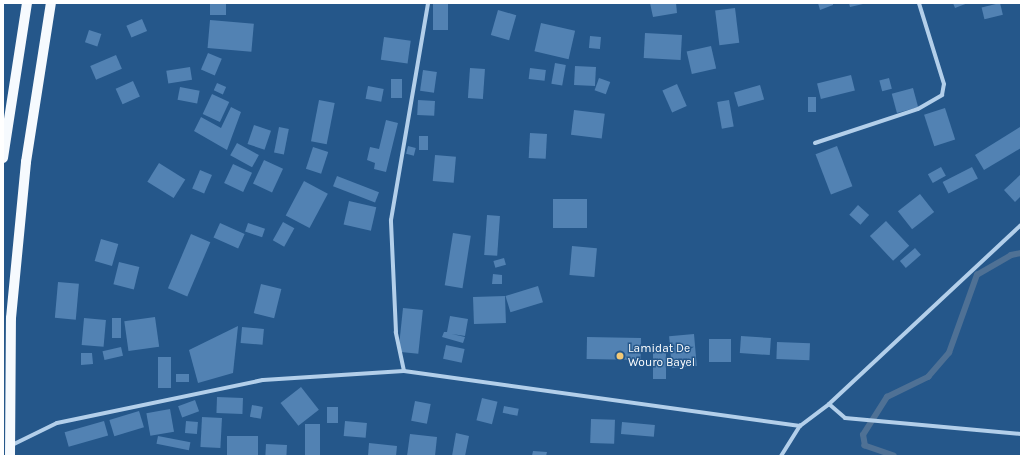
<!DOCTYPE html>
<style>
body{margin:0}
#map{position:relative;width:1024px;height:459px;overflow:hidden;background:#25578a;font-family:Karla,sans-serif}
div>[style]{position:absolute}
.stream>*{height:5.5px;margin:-2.75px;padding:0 2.75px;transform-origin:2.75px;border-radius:2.75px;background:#4f7195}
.building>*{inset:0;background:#5282b3;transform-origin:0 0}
.street>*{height:4px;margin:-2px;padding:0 2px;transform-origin:2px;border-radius:2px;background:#b3cfea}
.primary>*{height:10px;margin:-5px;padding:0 5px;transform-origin:5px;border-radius:5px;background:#f6fafe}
.dots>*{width:11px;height:11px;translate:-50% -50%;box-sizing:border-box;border:2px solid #25578a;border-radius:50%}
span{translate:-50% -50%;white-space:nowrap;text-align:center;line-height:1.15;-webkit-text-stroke:3px #25578a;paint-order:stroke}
.poi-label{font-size:12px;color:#fff}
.left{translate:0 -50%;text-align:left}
.frame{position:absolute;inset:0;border:4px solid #fff;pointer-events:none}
</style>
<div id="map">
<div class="stream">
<i style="left:894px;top:456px;width:31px;rotate:-161deg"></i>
<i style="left:865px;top:446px;width:11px;rotate:-100deg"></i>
<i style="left:863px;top:435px;width:45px;rotate:-57.7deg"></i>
<i style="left:887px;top:397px;width:46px;rotate:-26deg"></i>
<i style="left:928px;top:377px;width:32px;rotate:-49deg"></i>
<i style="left:949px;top:353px;width:83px;rotate:-70.3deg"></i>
<i style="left:977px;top:275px;width:39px;rotate:-30deg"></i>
<i style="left:1011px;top:255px;width:10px;rotate:-11deg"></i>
</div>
<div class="building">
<i style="left:210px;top:3px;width:16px;height:12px"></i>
<i style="left:433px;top:3px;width:15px;height:27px"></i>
<i style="clip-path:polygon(650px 3px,676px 3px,677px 13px,653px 17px)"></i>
<i style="clip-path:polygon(818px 3px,833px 3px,833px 5px,820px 10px)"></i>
<i style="clip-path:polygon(849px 3px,863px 3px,863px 4px,850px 7px)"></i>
<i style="clip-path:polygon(953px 3px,968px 3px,955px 8px)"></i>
<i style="left:1000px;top:3px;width:12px;height:19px;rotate:76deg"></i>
<i style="left:735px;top:8px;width:35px;height:20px;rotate:83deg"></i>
<i style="left:498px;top:10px;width:19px;height:26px;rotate:16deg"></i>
<i style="left:142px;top:19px;width:13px;height:17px;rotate:67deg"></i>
<i style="left:210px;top:20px;width:44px;height:28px;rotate:5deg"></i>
<i style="left:541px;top:23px;width:35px;height:29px;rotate:13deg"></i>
<i style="left:89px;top:30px;width:13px;height:13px;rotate:18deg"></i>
<i style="left:645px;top:33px;width:37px;height:25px;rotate:3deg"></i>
<i style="left:590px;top:36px;width:11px;height:12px;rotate:5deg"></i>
<i style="left:384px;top:37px;width:27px;height:23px;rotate:8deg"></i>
<i style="left:711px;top:46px;width:23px;height:25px;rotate:77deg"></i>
<i style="left:208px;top:53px;width:15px;height:18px;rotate:23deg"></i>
<i style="left:116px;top:55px;width:15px;height:28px;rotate:67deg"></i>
<i style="left:555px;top:63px;width:11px;height:21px;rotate:10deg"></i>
<i style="left:575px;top:66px;width:21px;height:19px;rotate:3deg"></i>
<i style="left:190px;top:67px;width:13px;height:24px;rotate:81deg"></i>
<i style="left:470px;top:68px;width:15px;height:30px;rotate:4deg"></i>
<i style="left:530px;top:68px;width:16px;height:11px;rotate:7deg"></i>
<i style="left:423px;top:70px;width:14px;height:21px;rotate:8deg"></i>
<i style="left:851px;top:75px;width:16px;height:35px;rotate:76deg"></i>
<i style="left:599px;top:78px;width:12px;height:13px;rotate:20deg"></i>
<i style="left:889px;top:78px;width:11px;height:10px;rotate:75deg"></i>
<i style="left:391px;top:79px;width:11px;height:19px"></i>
<i style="left:133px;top:81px;width:17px;height:19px;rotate:66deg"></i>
<i style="left:217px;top:83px;width:10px;height:8px;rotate:24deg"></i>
<i style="left:677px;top:84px;width:24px;height:16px;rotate:66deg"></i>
<i style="left:760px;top:85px;width:15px;height:27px;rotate:74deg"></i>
<i style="left:368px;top:86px;width:16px;height:13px;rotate:11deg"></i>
<i style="left:180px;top:87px;width:20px;height:13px;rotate:11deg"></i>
<i style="left:913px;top:88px;width:20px;height:22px;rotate:75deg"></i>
<i style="left:212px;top:94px;width:19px;height:22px;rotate:25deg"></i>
<i style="left:808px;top:97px;width:8px;height:15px"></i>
<i style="left:319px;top:100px;width:16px;height:42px;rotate:11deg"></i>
<i style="left:418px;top:100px;width:17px;height:15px;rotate:3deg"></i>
<i style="left:729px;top:100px;width:27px;height:12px;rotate:80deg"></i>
<i style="clip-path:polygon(231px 107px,241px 112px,227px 150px,194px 131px,201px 117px,221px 128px)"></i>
<i style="left:945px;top:108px;width:33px;height:22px;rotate:72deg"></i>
<i style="left:574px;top:110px;width:31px;height:25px;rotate:7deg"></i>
<i style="clip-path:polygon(386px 120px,398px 123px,386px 172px,374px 169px,375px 163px,367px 160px,370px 147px,379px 149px)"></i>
<i style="left:254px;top:125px;width:18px;height:20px;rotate:19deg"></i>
<i style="left:279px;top:127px;width:10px;height:26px;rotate:11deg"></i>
<i style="clip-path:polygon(1020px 127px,1021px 148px,984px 170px,975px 155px)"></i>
<i style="left:530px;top:133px;width:17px;height:25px;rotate:3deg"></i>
<i style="left:419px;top:136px;width:9px;height:14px"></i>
<i style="left:237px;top:143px;width:25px;height:14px;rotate:29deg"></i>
<i style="left:408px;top:146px;width:8px;height:8px;rotate:14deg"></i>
<i style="left:837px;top:146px;width:43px;height:23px;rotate:69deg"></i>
<i style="left:313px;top:147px;width:16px;height:23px;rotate:18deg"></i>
<i style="left:435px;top:155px;width:21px;height:26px;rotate:5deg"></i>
<i style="left:264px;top:160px;width:21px;height:26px;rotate:25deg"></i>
<i style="left:159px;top:163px;width:31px;height:22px;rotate:32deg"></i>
<i style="left:233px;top:164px;width:21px;height:21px;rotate:25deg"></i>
<i style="left:941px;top:167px;width:10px;height:15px;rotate:61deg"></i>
<i style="left:972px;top:167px;width:13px;height:33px;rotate:63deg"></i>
<i style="left:200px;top:170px;width:13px;height:20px;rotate:23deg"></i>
<i style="clip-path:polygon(1020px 175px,1021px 196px,1015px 202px,1004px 190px)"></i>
<i style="left:337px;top:176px;width:45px;height:11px;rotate:21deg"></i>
<i style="left:304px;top:181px;width:27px;height:39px;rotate:28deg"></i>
<i style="left:920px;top:194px;width:23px;height:28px;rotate:52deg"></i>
<i style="left:553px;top:199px;width:34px;height:29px"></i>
<i style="left:349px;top:201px;width:28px;height:24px;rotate:13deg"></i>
<i style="left:858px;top:205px;width:15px;height:13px;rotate:42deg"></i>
<i style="left:487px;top:215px;width:13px;height:40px;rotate:4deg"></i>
<i style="left:886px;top:221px;width:34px;height:22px;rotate:47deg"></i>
<i style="left:283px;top:222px;width:13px;height:21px;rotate:29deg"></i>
<i style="left:220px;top:223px;width:27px;height:16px;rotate:24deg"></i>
<i style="left:248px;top:223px;width:18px;height:9px;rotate:19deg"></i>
<i style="left:453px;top:233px;width:18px;height:53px;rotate:9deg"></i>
<i style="left:191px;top:234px;width:21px;height:59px;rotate:23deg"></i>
<i style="left:101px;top:239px;width:18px;height:23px;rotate:16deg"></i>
<i style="left:572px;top:246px;width:25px;height:29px;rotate:5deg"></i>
<i style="left:915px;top:248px;width:9px;height:20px;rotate:49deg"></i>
<i style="left:504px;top:258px;width:7px;height:11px;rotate:74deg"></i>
<i style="left:119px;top:262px;width:21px;height:23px;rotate:14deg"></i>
<i style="clip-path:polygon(493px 274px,502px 275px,502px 284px,492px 284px)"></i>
<i style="left:58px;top:282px;width:21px;height:36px;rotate:5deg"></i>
<i style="left:261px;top:284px;width:21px;height:30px;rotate:14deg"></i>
<i style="left:538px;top:286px;width:17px;height:34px;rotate:73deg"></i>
<i style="left:505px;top:296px;width:27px;height:32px;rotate:88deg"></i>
<i style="left:403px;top:308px;width:20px;height:44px;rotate:6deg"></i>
<i style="clip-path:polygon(450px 316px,468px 319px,465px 336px,452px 334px,465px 337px,463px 343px,442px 337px,444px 332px,447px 332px)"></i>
<i style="left:155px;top:317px;width:30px;height:31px;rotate:82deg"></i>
<i style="left:84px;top:318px;width:22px;height:27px;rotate:5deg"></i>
<i style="left:112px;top:318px;width:9px;height:20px"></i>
<i style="clip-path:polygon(238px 326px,233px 373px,198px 383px,189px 350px)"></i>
<i style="left:242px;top:327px;width:22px;height:16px;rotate:5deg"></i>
<i style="left:694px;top:334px;width:32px;height:25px;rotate:85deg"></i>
<i style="left:741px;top:336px;width:30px;height:17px;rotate:4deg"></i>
<i style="left:587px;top:337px;width:54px;height:22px;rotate:1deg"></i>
<i style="left:709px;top:339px;width:22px;height:23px"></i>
<i style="left:777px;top:342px;width:33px;height:17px;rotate:2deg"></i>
<i style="left:446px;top:345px;width:19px;height:14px;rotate:12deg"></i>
<i style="left:653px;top:346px;width:13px;height:33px"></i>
<i style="left:121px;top:347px;width:9px;height:19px;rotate:77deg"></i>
<i style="clip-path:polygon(81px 353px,92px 353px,93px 364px,81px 365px)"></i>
<i style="left:158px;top:357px;width:13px;height:31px"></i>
<i style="left:189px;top:374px;width:8px;height:13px;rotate:90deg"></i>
<i style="left:301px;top:387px;width:29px;height:26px;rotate:52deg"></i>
<i style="left:217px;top:397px;width:26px;height:16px;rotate:2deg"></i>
<i style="left:482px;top:398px;width:16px;height:23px;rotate:14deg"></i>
<i style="left:195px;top:400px;width:12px;height:18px;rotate:70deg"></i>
<i style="left:415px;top:401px;width:16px;height:20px;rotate:11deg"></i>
<i style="left:252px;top:405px;width:11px;height:12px;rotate:10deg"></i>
<i style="left:504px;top:406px;width:15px;height:7px;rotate:11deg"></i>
<i style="left:327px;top:407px;width:11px;height:16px"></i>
<i style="left:170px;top:409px;width:23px;height:24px;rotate:80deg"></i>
<i style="left:139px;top:411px;width:17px;height:31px;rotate:73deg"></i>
<i style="left:202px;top:417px;width:20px;height:30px;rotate:3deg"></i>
<i style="left:591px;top:419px;width:24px;height:24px;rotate:2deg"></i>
<i style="left:104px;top:421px;width:15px;height:41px;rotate:74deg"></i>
<i style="left:186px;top:421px;width:12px;height:12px;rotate:5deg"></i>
<i style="left:345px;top:421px;width:22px;height:15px;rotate:5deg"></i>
<i style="left:622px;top:422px;width:33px;height:12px;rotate:5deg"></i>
<i style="left:305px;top:424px;width:15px;height:32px"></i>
<i style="clip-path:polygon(456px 433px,469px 436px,465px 456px,452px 456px)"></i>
<i style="clip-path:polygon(410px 434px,437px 437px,435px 456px,407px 456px)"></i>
<i style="left:158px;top:436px;width:33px;height:8px;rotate:11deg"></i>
<i style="left:227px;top:436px;width:31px;height:20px"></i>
<i style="clip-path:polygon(369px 443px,397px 446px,396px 456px,368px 456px)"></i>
<i style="left:266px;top:444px;width:21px;height:12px;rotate:3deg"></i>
<i style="clip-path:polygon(533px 451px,547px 452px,546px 456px,532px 456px)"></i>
</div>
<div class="street">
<i style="left:815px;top:143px;width:108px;rotate:-18.3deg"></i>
<i style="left:918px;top:109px;width:28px;rotate:-30deg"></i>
<i style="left:942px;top:95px;width:11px;rotate:-80deg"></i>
<i style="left:944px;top:84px;width:85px;rotate:-107.2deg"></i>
<i style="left:404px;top:371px;width:40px;rotate:-102deg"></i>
<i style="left:396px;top:332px;width:112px;rotate:-92.6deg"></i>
<i style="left:391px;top:220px;width:220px;rotate:-80.3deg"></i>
<i style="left:829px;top:404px;width:21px;rotate:41deg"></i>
<i style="left:845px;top:418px;width:177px;rotate:5.2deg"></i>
<i style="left:12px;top:445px;width:50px;rotate:-26.1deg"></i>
<i style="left:57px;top:423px;width:210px;rotate:-11.8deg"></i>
<i style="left:263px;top:380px;width:141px;rotate:-3.7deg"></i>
<i style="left:404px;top:371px;width:400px;rotate:7.9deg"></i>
<i style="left:781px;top:456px;width:36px;rotate:-58deg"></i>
<i style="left:800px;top:426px;width:36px;rotate:-37deg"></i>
<i style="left:829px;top:404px;width:262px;rotate:-43deg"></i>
</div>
<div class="primary">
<i style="left:3px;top:158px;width:157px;rotate:-81.2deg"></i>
<i style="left:10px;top:456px;width:138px;rotate:-89.6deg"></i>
<i style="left:11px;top:318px;width:157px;rotate:-84.5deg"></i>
<i style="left:26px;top:162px;width:161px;rotate:-81.1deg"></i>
</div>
<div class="dots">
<i style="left:620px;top:356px;background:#f3c977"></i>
</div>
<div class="poi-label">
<span class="left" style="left:628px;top:356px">Lamidat De<br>Wouro Bayel</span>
</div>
<div class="frame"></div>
</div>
